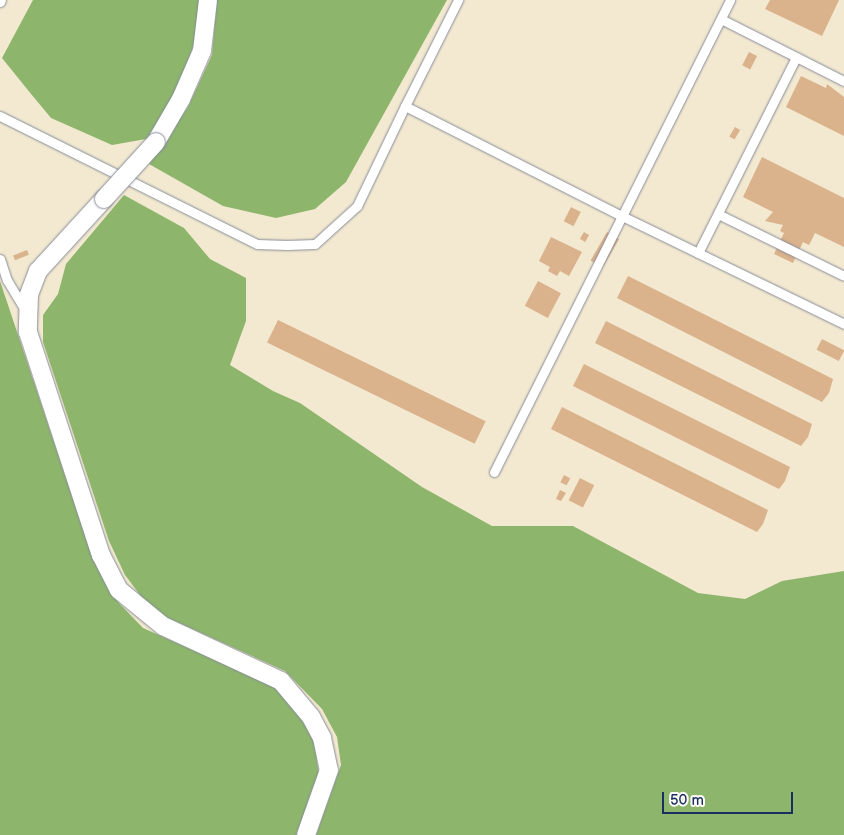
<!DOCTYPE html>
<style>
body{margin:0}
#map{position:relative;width:844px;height:835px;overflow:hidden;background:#f3e9d1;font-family:"Balsamiq Sans",sans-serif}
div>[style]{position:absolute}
.forest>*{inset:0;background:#8db66c}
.building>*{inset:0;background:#dab28b;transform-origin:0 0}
.roads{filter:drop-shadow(0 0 1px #878c98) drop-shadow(0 0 1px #878c98)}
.lane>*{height:9px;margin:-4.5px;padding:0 4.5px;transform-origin:4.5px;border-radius:4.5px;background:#fff}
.street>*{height:18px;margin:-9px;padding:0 9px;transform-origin:9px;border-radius:9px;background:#fff}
.bridges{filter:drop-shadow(0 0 1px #878c98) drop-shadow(0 0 1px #878c98)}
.street-bridge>*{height:18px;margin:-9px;padding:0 9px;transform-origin:9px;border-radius:9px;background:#fff}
span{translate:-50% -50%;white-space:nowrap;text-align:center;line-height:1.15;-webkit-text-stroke:4px #fdfcf7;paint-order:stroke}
.scale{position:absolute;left:662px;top:792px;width:131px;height:22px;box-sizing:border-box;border:2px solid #1b2f5e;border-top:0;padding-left:6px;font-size:15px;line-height:18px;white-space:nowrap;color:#1b2f5e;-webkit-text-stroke:4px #fdfcf7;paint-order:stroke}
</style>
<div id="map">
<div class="forest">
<i style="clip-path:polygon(33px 0,201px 0,193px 47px,174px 98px,146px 139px,112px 145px,51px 118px,27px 89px,2px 58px)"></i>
<i style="clip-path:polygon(217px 0,447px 0,346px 182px,315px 209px,276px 218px,223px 206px,149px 164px,188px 107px,212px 55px)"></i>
<i style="clip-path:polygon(124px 195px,184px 228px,210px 259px,246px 278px,246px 321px,230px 365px,273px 391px,300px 403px,422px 487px,492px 526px,573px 526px,698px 593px,745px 599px,782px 581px,844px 571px,844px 835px,316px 835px,341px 765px,337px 737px,322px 709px,285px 671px,168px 618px,143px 599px,125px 575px,109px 541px,43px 342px,43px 315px,58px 294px,66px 264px)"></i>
<i style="clip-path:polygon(0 281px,91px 553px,118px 602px,143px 628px,277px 688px,294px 704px,314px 740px,319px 776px,297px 835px,0 835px)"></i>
</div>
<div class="building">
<i style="clip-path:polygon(770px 0,839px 0,822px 36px,765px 9px)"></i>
<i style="left:749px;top:52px;width:9px;height:15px;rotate:27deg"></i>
<i style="clip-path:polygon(801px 76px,826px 88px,827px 84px,844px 97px,844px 136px,786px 107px)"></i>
<i style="left:735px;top:127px;width:6px;height:11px;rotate:31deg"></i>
<i style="clip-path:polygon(762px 157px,844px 198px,844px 247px,815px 233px,809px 245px,803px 242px,793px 263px,774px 254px,784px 233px,780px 231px,783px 225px,765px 221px,773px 212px,743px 197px)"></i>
<i style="left:571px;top:207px;width:11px;height:16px;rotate:27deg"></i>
<i style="left:584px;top:232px;width:6px;height:8px;rotate:31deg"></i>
<i style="left:607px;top:232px;width:14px;height:33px;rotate:30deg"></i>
<i style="clip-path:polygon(551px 237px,582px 252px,569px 276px,560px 271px,557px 276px,548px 271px,550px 267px,539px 261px)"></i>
<i style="left:27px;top:250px;width:5px;height:15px;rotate:68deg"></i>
<i style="clip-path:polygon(628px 276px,833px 379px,829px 393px,822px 402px,617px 298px)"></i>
<i style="left:538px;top:281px;width:26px;height:28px;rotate:28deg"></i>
<i style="left:278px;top:320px;width:231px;height:25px;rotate:26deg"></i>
<i style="clip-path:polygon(606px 321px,812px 424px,808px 437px,801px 446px,595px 343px)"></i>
<i style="left:822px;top:339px;width:25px;height:12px;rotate:27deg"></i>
<i style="clip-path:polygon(584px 364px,790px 467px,785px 481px,779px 489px,573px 386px)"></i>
<i style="clip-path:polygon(562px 407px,768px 510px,763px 524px,757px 532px,551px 429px)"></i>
<i style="left:564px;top:475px;width:7px;height:8px;rotate:27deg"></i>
<i style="left:580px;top:478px;width:16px;height:25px;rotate:27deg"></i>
<i style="clip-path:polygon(560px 490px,566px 493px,561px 501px,556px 499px)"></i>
</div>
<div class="roads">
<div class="lane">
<i style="left:0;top:2px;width:2px;rotate:-63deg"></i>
<i style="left:721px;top:19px;width:138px;rotate:26.8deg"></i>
<i style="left:405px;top:106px;width:119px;rotate:-63.4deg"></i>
<i style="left:0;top:116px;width:287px;rotate:26.5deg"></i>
<i style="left:257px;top:244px;width:30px;rotate:2deg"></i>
<i style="left:287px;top:245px;width:28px;rotate:-2deg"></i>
<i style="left:315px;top:244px;width:57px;rotate:-42.1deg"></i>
<i style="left:357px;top:206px;width:111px;rotate:-64.4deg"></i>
<i style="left:405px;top:106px;width:243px;rotate:26.9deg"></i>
<i style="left:622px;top:216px;width:247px;rotate:25.9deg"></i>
<i style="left:718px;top:214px;width:140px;rotate:26.2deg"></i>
<i style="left:698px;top:253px;width:219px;rotate:-63.4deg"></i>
<i style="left:0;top:259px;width:22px;rotate:72deg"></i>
<i style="left:7px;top:280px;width:37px;rotate:59deg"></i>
<i style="left:494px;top:472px;width:528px;rotate:-63.43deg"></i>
</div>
<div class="street">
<i style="left:156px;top:142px;width:50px;rotate:-59.8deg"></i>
<i style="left:181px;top:99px;width:52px;rotate:-66.4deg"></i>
<i style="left:202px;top:51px;width:51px;rotate:-83.3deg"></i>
<i style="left:104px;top:199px;width:98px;rotate:132.5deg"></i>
<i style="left:38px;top:271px;width:26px;rotate:111deg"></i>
<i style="left:29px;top:295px;width:37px;rotate:92deg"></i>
<i style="left:28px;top:332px;width:235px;rotate:71.9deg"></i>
<i style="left:101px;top:555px;width:39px;rotate:63deg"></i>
<i style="left:119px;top:590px;width:57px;rotate:39.3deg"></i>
<i style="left:163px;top:626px;width:130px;rotate:25deg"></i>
<i style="left:281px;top:681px;width:47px;rotate:50.2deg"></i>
<i style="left:311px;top:717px;width:24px;rotate:62deg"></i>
<i style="left:322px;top:738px;width:33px;rotate:78deg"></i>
<i style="left:329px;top:770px;width:69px;rotate:109.5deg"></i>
</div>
</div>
<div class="bridges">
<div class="street-bridge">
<i style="left:104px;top:199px;width:77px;rotate:-47.6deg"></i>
</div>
</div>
<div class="scale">50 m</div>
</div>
